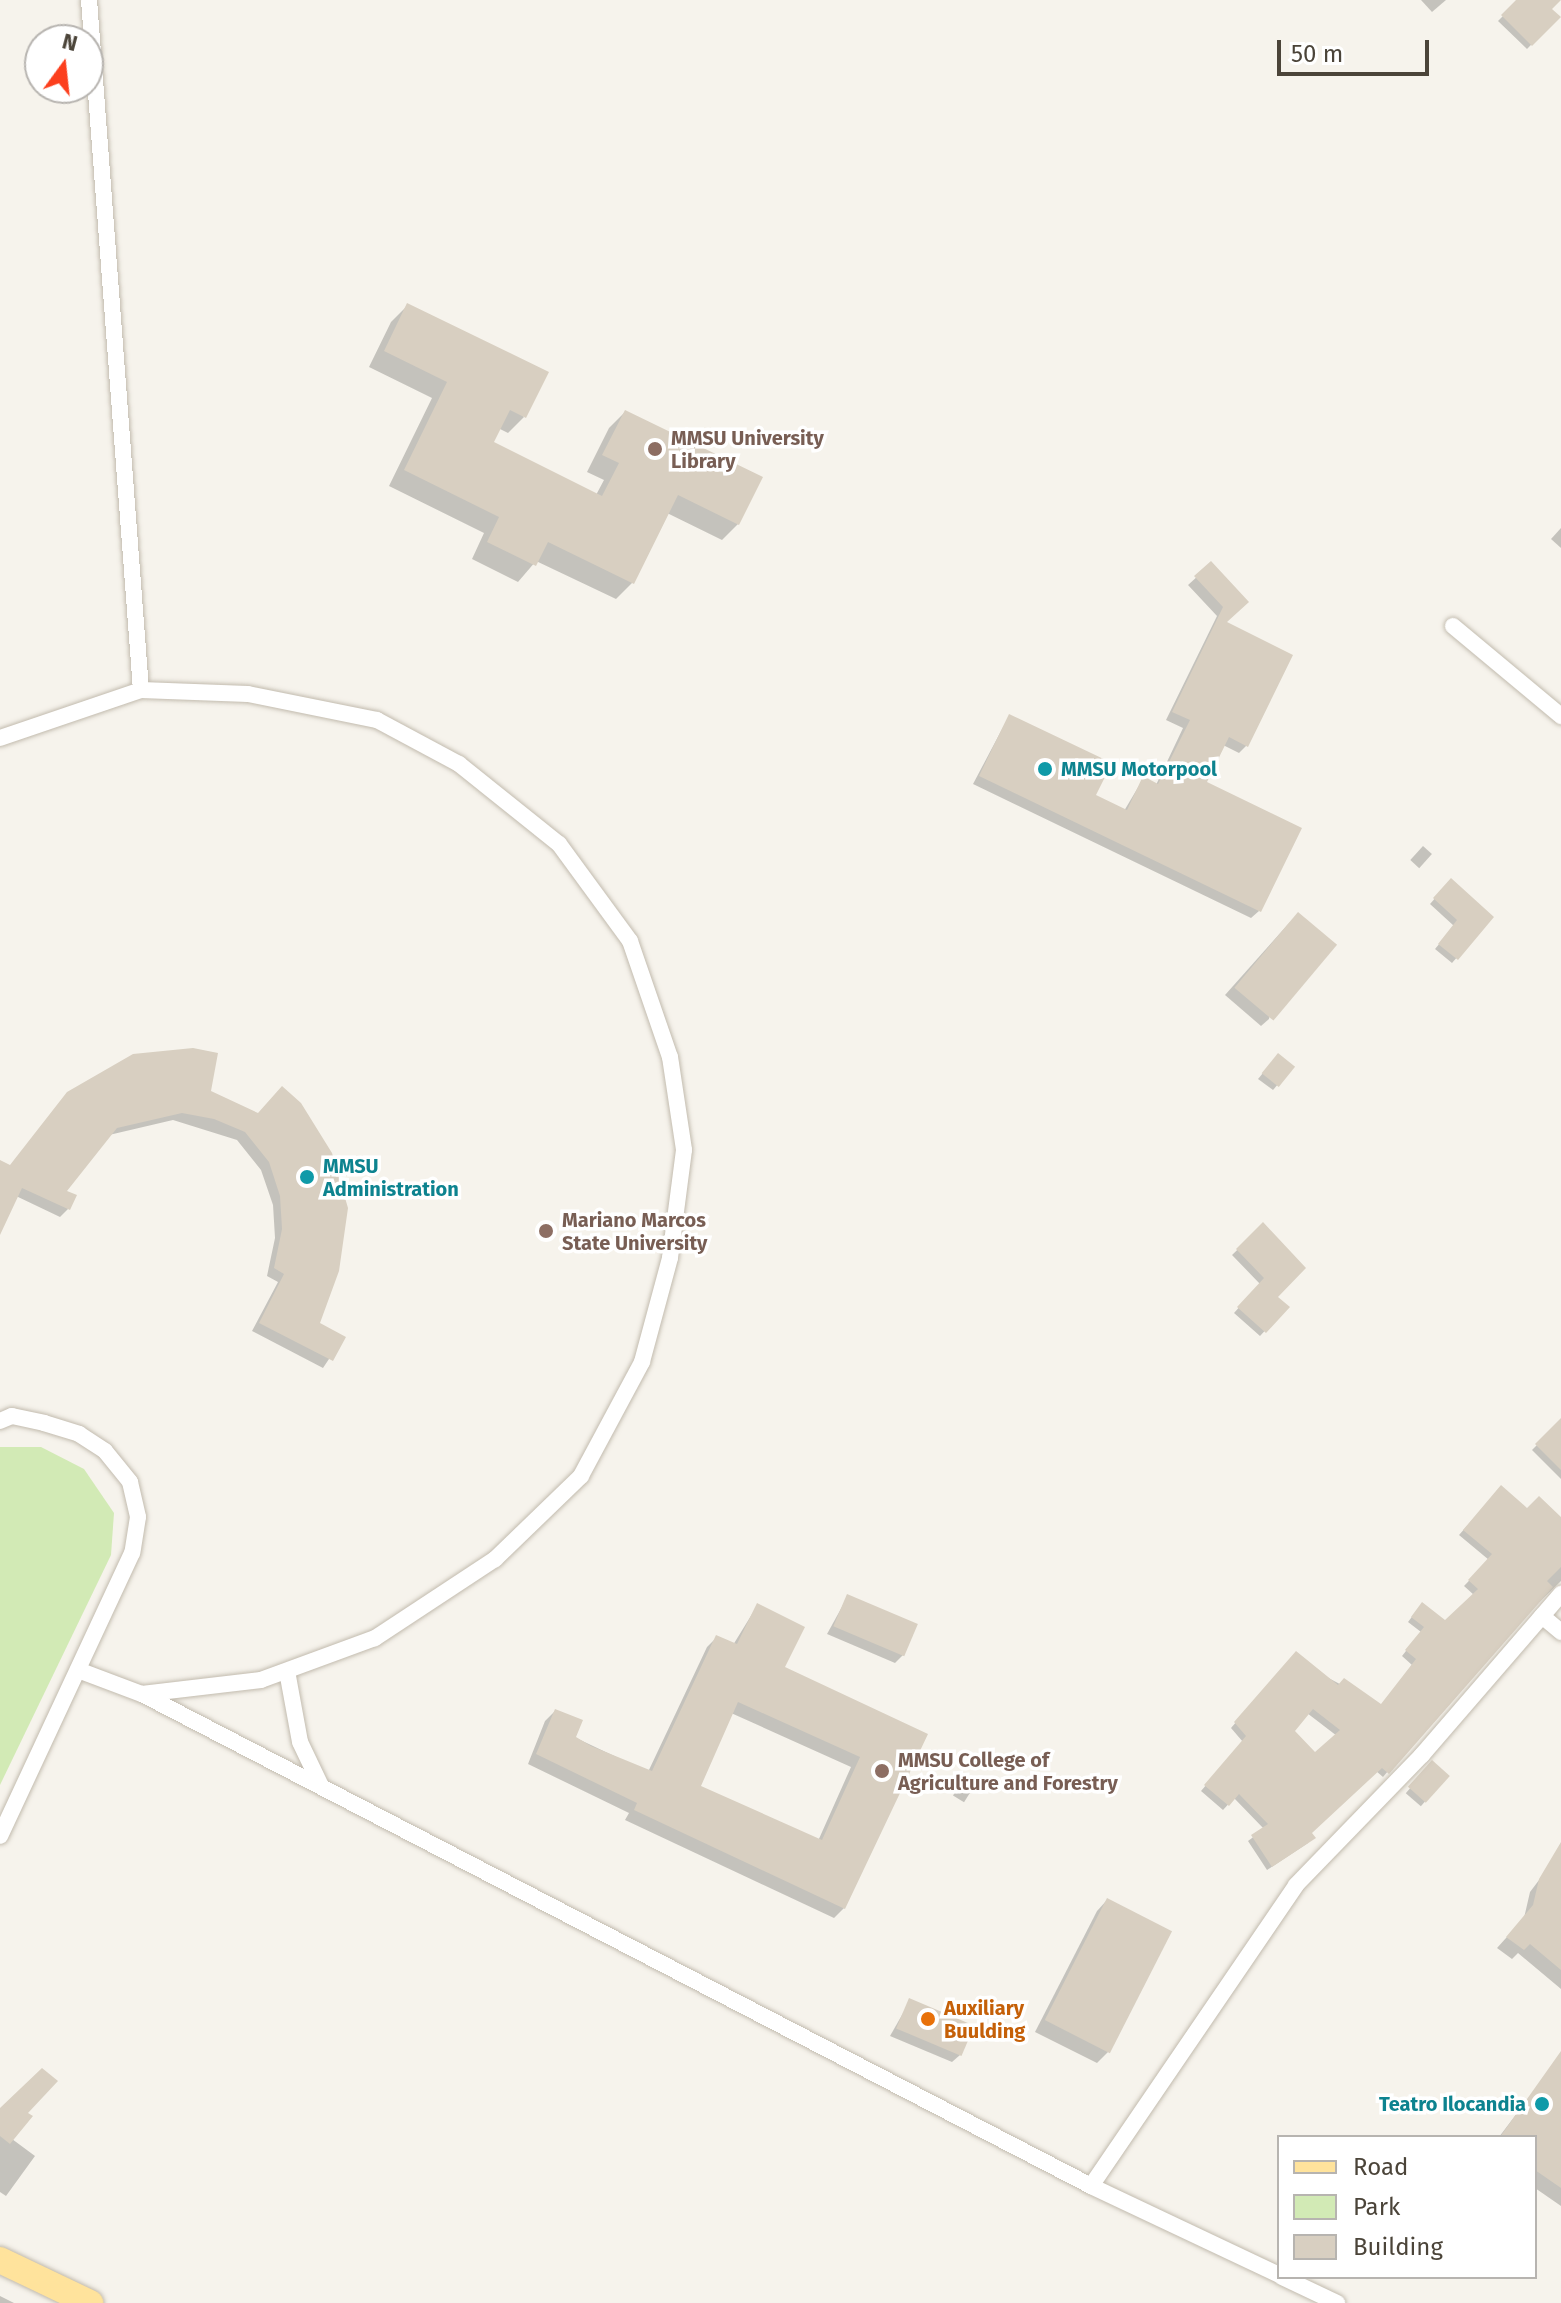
<!DOCTYPE html>
<style>
body{margin:0}
#map{position:relative;width:1561px;height:2303px;overflow:hidden;background:#f6f3ec;font-family:"Fira Sans",sans-serif}
div>[style]{position:absolute}
.green>*{inset:0;background:#d2eab5}
.shadow>*{inset:0;background:#0003;transform-origin:0 0}
.building>*{inset:0;background:#d8cfc1;transform-origin:0 0}
.roads{filter:drop-shadow(0 0 2px #c2bbae) drop-shadow(0 0 2px #c2bbae)}
.minor>*{height:16px;margin:-8px;padding:0 8px;transform-origin:8px;border-radius:8px;background:#fff}
.primary>*{height:26px;margin:-13px;padding:0 13px;transform-origin:13px;border-radius:13px;background:#ffe39c}
.dots>*{width:22px;height:22px;translate:-50% -50%;box-sizing:border-box;border:4px solid #fff;border-radius:50%}
span{translate:-50% -50%;white-space:nowrap;text-align:center;line-height:1.15;-webkit-text-stroke:7px #fff;paint-order:stroke}
.education-label{font-size:20px;color:#785e54;font-weight:700}
.left{translate:0 -50%;text-align:left}
.culture-label{font-size:20px;color:#0d838f;font-weight:700}
.right{translate:-100% -50%;text-align:right}
.food-label{font-size:20px;color:#c56008;font-weight:700}
.legend{position:absolute;left:1277px;top:2135px;width:260px;height:144px;box-sizing:border-box;background:#fff;border:2px solid #b7b4b0;margin:0;padding:10px 14px;list-style:none;font-size:24px;color:#4b4439}
.legend li{display:flex;align-items:center;gap:16px;height:40px}
.legend b{width:40px;border:2px solid #b7b4b0}
.north{position:absolute;left:24px;top:24px;width:80px;height:80px;box-sizing:border-box;background:#fff;border:2px solid #b7b4b0;border-radius:50%;rotate:15deg;font-size:22px;font-weight:700;line-height:32px;text-align:center;color:#4b4439}
.north::after{content:'';display:block;margin:auto;width:28px;height:36px;background:#fc3f1d;clip-path:polygon(50% 0,100% 100%,50% 72%,0 100%)}
.scale{position:absolute;left:1277px;top:40px;width:152px;height:36px;box-sizing:border-box;border:4px solid #4b4439;border-top:0;padding-left:10px;font-size:24px;line-height:28px;white-space:nowrap;color:#4b4439;-webkit-text-stroke:6px #fff;paint-order:stroke}
</style>
<div id="map">
<div class="green">
<i style="clip-path:polygon(0 1447px,41px 1447px,84px 1469px,114px 1513px,111px 1555px,0 1785px)"></i>
</div>
<div class="shadow">
<i style="clip-path:polygon(1421px 0,1446px 0,1432px 12px)"></i>
<i style="clip-path:polygon(1519px 0,1560px 0,1550px 10px,1558px 17px,1527px 49px,1498px 21px)"></i>
<i style="clip-path:polygon(408px 305px,524px 417px,508px 433px,498px 428px,491px 443px,596px 495px,604px 480px,587px 472px,609px 428px,625px 412px,738px 524px,722px 540px,667px 513px,632px 583px,616px 599px,536px 561px,518px 582px,472px 559px,484px 533px,389px 486px,432px 398px,369px 367px,391px 322px)"></i>
<i style="clip-path:polygon(1561px 528px,1561px 548px,1551px 539px)"></i>
<i style="clip-path:polygon(1211px 564px,1246px 602px,1224px 623px,1247px 745px,1239px 753px,1223px 745px,1204px 783px,1259px 911px,1251px 918px,973px 784px,1009px 716px,1093px 796px,1124px 811px,1143px 779px,1156px 785px,1183px 728px,1166px 720px,1217px 616px,1188px 585px)"></i>
<i style="left:1423px;top:846px;width:12px;height:19px;rotate:42deg"></i>
<i style="clip-path:polygon(1451px 880px,1492px 917px,1452px 963px,1435px 949px,1454px 926px,1430px 904px)"></i>
<i style="clip-path:polygon(1290px 922px,1269px 1019px,1261px 1026px,1225px 995px)"></i>
<i style="clip-path:polygon(1273px 1061px,1292px 1068px,1273px 1090px,1258px 1079px)"></i>
<i style="clip-path:polygon(209px 1092px,258px 1115px,317px 1324px,343px 1338px,323px 1368px,252px 1331px,278px 1282px,267px 1276px,275px 1238px,273px 1205px,261px 1170px,237px 1140px,173px 1120px,109px 1135px,64px 1191px,68px 1209px,60px 1217px,16px 1196px,0 1222px,0 1171px)"></i>
<i style="clip-path:polygon(1263px 1225px,1276px 1297px,1287px 1307px,1260px 1336px,1234px 1313px,1260px 1284px,1232px 1255px)"></i>
<i style="clip-path:polygon(1561px 1421px,1561px 1479px,1532px 1450px)"></i>
<i style="clip-path:polygon(evenodd,1496px 1493px,1527px 1511px,1561px 1519px,1561px 1581px,1491px 1649px,1383px 1777px,1376px 1771px,1310px 1833px,1308px 1843px,1267px 1870px,1248px 1841px,1264px 1829px,1234px 1798px,1223px 1810px,1201px 1791px,1243px 1742px,1231px 1728px,1291px 1658px,1381px 1706px,1412px 1665px,1402px 1656px,1421px 1632px,1408px 1622px,1417px 1610px,1445px 1623px,1474px 1595px,1464px 1586px,1489px 1560px,1459px 1535px,1496px 1493px,1307px 1713px,1337px 1736px,1315px 1755px,1292px 1731px,1307px 1713px)"></i>
<i style="clip-path:polygon(848px 1596px,903px 1655px,895px 1663px,827px 1634px)"></i>
<i style="clip-path:polygon(evenodd,757px 1606px,783px 1668px,925px 1735px,844px 1908px,834px 1918px,625px 1820px,629px 1813px,528px 1764px,545px 1721px,555px 1711px,574px 1737px,648px 1772px,707px 1647px,717px 1637px,733px 1645px,757px 1606px,731px 1713px,851px 1767px,818px 1841px,698px 1787px,731px 1713px)"></i>
<i style="left:1432px;top:1763px;width:20px;height:40px;rotate:41deg"></i>
<i style="left:962px;top:1781px;width:13px;height:17px;rotate:32deg"></i>
<i style="clip-path:polygon(1561px 1851px,1561px 1989px,1518px 1953px,1512px 1959px,1497px 1948px,1524px 1918px,1530px 1892px)"></i>
<i style="clip-path:polygon(1107px 1900px,1108px 2052px,1097px 2063px,1035px 2032px,1097px 1911px)"></i>
<i style="clip-path:polygon(910px 2001px,960px 2055px,952px 2062px,890px 2036px)"></i>
<i style="clip-path:polygon(1552px 2067px,1561px 2073px,1561px 2206px,1535px 2188px,1535px 2137px,1499px 2137px)"></i>
<i style="clip-path:polygon(0 2113px,26px 2113px,12px 2139px,35px 2156px,6px 2196px,0 2192px)"></i>
<i style="clip-path:polygon(0 2296px,14px 2303px,0 2303px)"></i>
</div>
<div class="building">
<i style="clip-path:polygon(1516px 0,1561px 0,1552px 9px,1561px 17px,1532px 46px,1501px 15px)"></i>
<i style="clip-path:polygon(407px 303px,549px 372px,526px 418px,510px 410px,494px 442px,602px 496px,619px 463px,602px 455px,625px 410px,763px 477px,739px 525px,678px 495px,634px 584px,548px 542px,536px 566px,487px 542px,499px 517px,404px 470px,447px 382px,384px 351px)"></i>
<i style="clip-path:polygon(1211px 561px,1249px 602px,1227px 622px,1293px 655px,1248px 747px,1229px 737px,1207px 782px,1302px 828px,1261px 912px,979px 776px,1009px 714px,1112px 763px,1096px 795px,1127px 810px,1143px 776px,1158px 784px,1190px 720px,1172px 712px,1223px 607px,1194px 576px)"></i>
<i style="clip-path:polygon(1451px 878px,1494px 917px,1458px 960px,1438px 944px,1457px 920px,1433px 898px)"></i>
<i style="left:1298px;top:912px;width:51px;height:99px;rotate:40deg"></i>
<i style="clip-path:polygon(193px 1048px,218px 1053px,211px 1091px,258px 1113px,282px 1086px,301px 1103px,332px 1153px,348px 1208px,339px 1271px,320px 1323px,346px 1337px,333px 1361px,259px 1323px,284px 1274px,274px 1268px,282px 1229px,280px 1196px,269px 1162px,245px 1132px,214px 1119px,182px 1113px,117px 1128px,67px 1191px,77px 1195px,70px 1210px,22px 1188px,0 1235px,0 1160px,10px 1165px,67px 1092px,133px 1054px)"></i>
<i style="left:1278px;top:1053px;width:22px;height:26px;rotate:39deg"></i>
<i style="clip-path:polygon(1263px 1222px,1306px 1268px,1278px 1297px,1290px 1307px,1266px 1333px,1237px 1307px,1264px 1278px,1236px 1249px)"></i>
<i style="clip-path:polygon(1561px 1418px,1561px 1470px,1535px 1444px)"></i>
<i style="clip-path:polygon(evenodd,1501px 1485px,1527px 1508px,1539px 1496px,1561px 1517px,1561px 1567px,1547px 1581px,1553px 1587px,1389px 1774px,1382px 1768px,1312px 1833px,1316px 1838px,1272px 1867px,1251px 1835px,1268px 1824px,1239px 1794px,1229px 1806px,1204px 1785px,1246px 1736px,1234px 1722px,1296px 1651px,1338px 1685px,1344px 1678px,1381px 1704px,1416px 1659px,1405px 1650px,1424px 1627px,1411px 1617px,1422px 1602px,1445px 1620px,1478px 1589px,1468px 1580px,1492px 1554px,1463px 1530px,1501px 1485px,1313px 1709px,1340px 1730px,1315px 1752px,1295px 1731px,1313px 1709px)"></i>
<i style="left:847px;top:1594px;width:77px;height:35px;rotate:23deg"></i>
<i style="clip-path:polygon(evenodd,757px 1603px,805px 1627px,785px 1667px,928px 1734px,845px 1909px,634px 1810px,637px 1803px,536px 1754px,555px 1709px,583px 1720px,576px 1737px,591px 1746px,652px 1771px,716px 1635px,737px 1644px,757px 1603px,738px 1702px,860px 1757px,822px 1840px,701px 1786px,738px 1702px)"></i>
<i style="left:1432px;top:1760px;width:24px;height:36px;rotate:42deg"></i>
<i style="clip-path:polygon(1561px 1842px,1561px 1970px,1530px 1944px,1524px 1950px,1506px 1937px,1533px 1905px,1539px 1879px)"></i>
<i style="left:1107px;top:1898px;width:73px;height:137px;rotate:27deg"></i>
<i style="left:909px;top:1998px;width:71px;height:33px;rotate:23deg"></i>
<i style="clip-path:polygon(1561px 2051px,1561px 2188px,1535px 2170px,1535px 2137px,1500px 2137px)"></i>
<i style="clip-path:polygon(42px 2068px,58px 2081px,28px 2113px,33px 2116px,10px 2144px,0 2136px,0 2108px)"></i>
</div>
<div class="roads">
<div class="minor">
<i style="left:89px;top:0;width:692px;rotate:85.69deg"></i>
<i style="left:1453px;top:626px;width:141px;rotate:39.8deg"></i>
<i style="left:0;top:738px;width:149px;rotate:-18.8deg"></i>
<i style="left:141px;top:690px;width:107px;rotate:2.1deg"></i>
<i style="left:248px;top:694px;width:132px;rotate:11.4deg"></i>
<i style="left:377px;top:720px;width:93px;rotate:28.2deg"></i>
<i style="left:459px;top:764px;width:128px;rotate:38.7deg"></i>
<i style="left:559px;top:844px;width:120px;rotate:53.8deg"></i>
<i style="left:630px;top:941px;width:123px;rotate:71deg"></i>
<i style="left:670px;top:1057px;width:94px;rotate:81.4deg"></i>
<i style="left:684px;top:1150px;width:109px;rotate:97.4deg"></i>
<i style="left:670px;top:1258px;width:108px;rotate:105.1deg"></i>
<i style="left:642px;top:1362px;width:129px;rotate:118.2deg"></i>
<i style="left:581px;top:1476px;width:120px;rotate:136deg"></i>
<i style="left:495px;top:1559px;width:144px;rotate:146.6deg"></i>
<i style="left:375px;top:1638px;width:121px;rotate:159.8deg"></i>
<i style="left:261px;top:1680px;width:120px;rotate:173.3deg"></i>
<i style="left:0;top:1421px;width:13px;rotate:-23deg"></i>
<i style="left:12px;top:1416px;width:33px;rotate:12deg"></i>
<i style="left:44px;top:1423px;width:37px;rotate:17deg"></i>
<i style="left:79px;top:1434px;width:31px;rotate:33deg"></i>
<i style="left:105px;top:1451px;width:40px;rotate:51deg"></i>
<i style="left:130px;top:1482px;width:36px;rotate:77deg"></i>
<i style="left:138px;top:1517px;width:36px;rotate:99deg"></i>
<i style="left:132px;top:1553px;width:312px;rotate:115deg"></i>
<i style="left:1542px;top:1616px;width:25px;rotate:40deg"></i>
<i style="left:78px;top:1670px;width:68px;rotate:20.6deg"></i>
<i style="left:142px;top:1694px;width:1069px;rotate:27.4deg"></i>
<i style="left:1091px;top:2186px;width:208px;rotate:25.3deg"></i>
<i style="left:287px;top:1671px;width:72px;rotate:79.6deg"></i>
<i style="left:300px;top:1742px;width:49px;rotate:64.5deg"></i>
<i style="left:1091px;top:2186px;width:364px;rotate:-55.7deg"></i>
<i style="left:1296px;top:1885px;width:181px;rotate:-45.9deg"></i>
<i style="left:1422px;top:1755px;width:213px;rotate:-49.2deg"></i>
<i style="left:1282px;top:2277px;width:61px;rotate:25.3deg"></i>
</div>
<div class="primary">
<i style="left:0;top:2260px;width:100px;rotate:25.5deg"></i>
</div>
</div>
<div class="dots">
<i style="left:655px;top:449px;background:#8d6e63"></i>
<i style="left:1045px;top:769px;background:#0f9aa8"></i>
<i style="left:307px;top:1177px;background:#0f9aa8"></i>
<i style="left:546px;top:1231px;background:#8d6e63"></i>
<i style="left:882px;top:1771px;background:#8d6e63"></i>
<i style="left:928px;top:2019px;background:#e8710a"></i>
<i style="left:1542px;top:2104px;background:#0f9aa8"></i>
</div>
<div class="education-label">
<span class="left" style="left:671px;top:450px">MMSU University<br>Library</span>
<span class="left" style="left:562px;top:1232px">Mariano Marcos<br>State University</span>
<span class="left" style="left:898px;top:1772px">MMSU College of<br>Agriculture and Forestry</span>
</div>
<div class="culture-label">
<span class="left" style="left:1061px;top:769px">MMSU Motorpool</span>
<span class="left" style="left:323px;top:1178px">MMSU<br>Administration</span>
<span class="right" style="left:1526px;top:2104px">Teatro Ilocandia</span>
</div>
<div class="food-label">
<span class="left" style="left:944px;top:2020px">Auxiliary<br>Buulding</span>
</div>
<ul class="legend">
<li><b style="height:10px;background:#ffe39c"></b>Road</li>
<li><b style="height:22px;background:#d2eab5"></b>Park</li>
<li><b style="height:22px;background:#d8cfc1"></b>Building</li>
</ul>
<div class="north">N</div>
<div class="scale">50 m</div>
</div>
